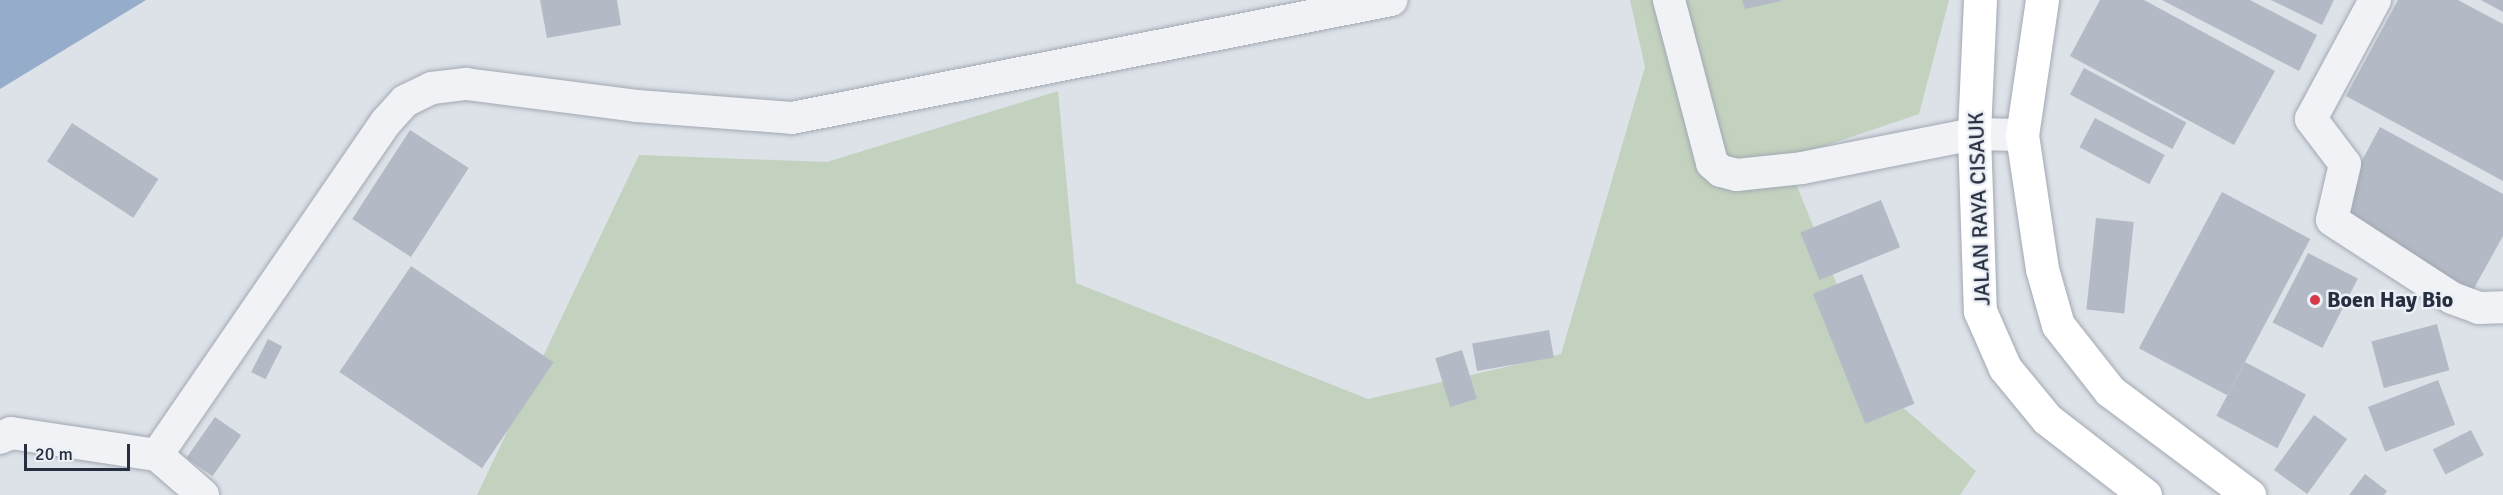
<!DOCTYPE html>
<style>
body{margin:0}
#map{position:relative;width:2503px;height:495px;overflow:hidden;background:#dde1e8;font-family:Signika,sans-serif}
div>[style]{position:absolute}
.green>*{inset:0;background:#c2d2be}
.water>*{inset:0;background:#95adcb}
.building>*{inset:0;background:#b4bac5;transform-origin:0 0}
.roads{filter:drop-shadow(0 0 2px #a2a8b2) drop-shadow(0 0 2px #a2a8b2)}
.street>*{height:32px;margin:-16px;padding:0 16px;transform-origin:16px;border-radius:16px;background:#f0f2f6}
.secondary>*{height:33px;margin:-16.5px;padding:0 16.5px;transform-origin:16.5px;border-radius:16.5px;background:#fff}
.dots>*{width:16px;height:16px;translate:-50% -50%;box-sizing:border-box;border:3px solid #ecf0f6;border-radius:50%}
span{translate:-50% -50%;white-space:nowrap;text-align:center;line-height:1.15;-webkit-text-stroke:5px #ecf0f6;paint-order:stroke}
.street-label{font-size:22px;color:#262e3f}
.poi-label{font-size:22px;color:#262e3f;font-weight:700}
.left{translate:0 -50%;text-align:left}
.scale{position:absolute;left:24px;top:444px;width:106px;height:27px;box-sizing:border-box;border:3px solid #262e3f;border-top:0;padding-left:8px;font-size:18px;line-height:21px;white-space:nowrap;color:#262e3f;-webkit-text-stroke:4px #ecf0f6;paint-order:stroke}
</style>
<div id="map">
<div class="green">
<i style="clip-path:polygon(1630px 0,1949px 0,1919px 114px,1786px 159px,1878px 386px,1976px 471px,1960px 495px,477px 495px,639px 155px,827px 162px,1058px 91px,1076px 283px,1368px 399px,1561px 354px,1645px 67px)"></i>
</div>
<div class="water">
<i style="clip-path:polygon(0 0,146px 0,0 89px)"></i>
</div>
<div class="building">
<i style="clip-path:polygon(540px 0,617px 0,621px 25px,547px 38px)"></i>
<i style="clip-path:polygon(1742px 0,1781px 0,1781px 1px,1745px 9px)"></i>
<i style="clip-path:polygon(2100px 0,2144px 0,2275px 71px,2234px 145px,2070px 56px)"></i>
<i style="clip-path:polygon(2162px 0,2250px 0,2317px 35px,2299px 71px)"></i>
<i style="clip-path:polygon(2271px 0,2334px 0,2322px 25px)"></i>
<i style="clip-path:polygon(2398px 0,2458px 0,2503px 24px,2503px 181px,2346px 96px)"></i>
<i style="clip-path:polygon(2481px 0,2503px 0,2503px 12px)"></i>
<i style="left:2084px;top:68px;width:116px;height:30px;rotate:28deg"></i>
<i style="left:2095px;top:118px;width:79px;height:33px;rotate:28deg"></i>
<i style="left:72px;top:123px;width:103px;height:46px;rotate:33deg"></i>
<i style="clip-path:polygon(2380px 127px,2503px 194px,2503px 236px,2473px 290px,2333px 214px)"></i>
<i style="left:410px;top:130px;width:70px;height:106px;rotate:33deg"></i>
<i style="left:2222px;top:192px;width:100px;height:177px;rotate:28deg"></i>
<i style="left:1881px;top:200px;width:51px;height:87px;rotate:68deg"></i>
<i style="left:2096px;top:218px;width:38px;height:92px;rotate:6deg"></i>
<i style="left:2308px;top:253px;width:56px;height:78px;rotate:27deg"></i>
<i style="left:411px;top:266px;width:172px;height:128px;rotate:34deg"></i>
<i style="left:1862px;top:274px;width:140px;height:53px;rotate:68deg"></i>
<i style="left:2437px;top:324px;width:48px;height:68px;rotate:75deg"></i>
<i style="left:1549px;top:330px;width:28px;height:78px;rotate:80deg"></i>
<i style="left:268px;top:339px;width:16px;height:37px;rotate:27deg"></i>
<i style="left:1462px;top:350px;width:51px;height:28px;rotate:73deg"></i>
<i style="left:2245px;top:362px;width:69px;height:61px;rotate:28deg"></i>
<i style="left:2438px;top:380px;width:48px;height:75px;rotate:69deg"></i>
<i style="left:2314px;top:415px;width:41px;height:68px;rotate:36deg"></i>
<i style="left:215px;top:417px;width:32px;height:50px;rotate:35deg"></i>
<i style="left:2471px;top:430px;width:28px;height:43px;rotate:63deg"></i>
<i style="clip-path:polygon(2365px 474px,2387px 491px,2384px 495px,2349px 495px)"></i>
</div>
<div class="roads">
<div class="street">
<i style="left:1669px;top:0;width:169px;rotate:75.2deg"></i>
<i style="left:1712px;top:163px;width:12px;rotate:42deg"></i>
<i style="left:1721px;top:171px;width:16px;rotate:14deg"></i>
<i style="left:1737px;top:175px;width:65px;rotate:-6.1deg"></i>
<i style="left:1802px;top:168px;width:175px;rotate:-11.2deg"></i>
<i style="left:1974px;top:134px;width:48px;rotate:1.2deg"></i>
<i style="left:2375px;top:0;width:135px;rotate:118.3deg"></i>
<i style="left:2311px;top:119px;width:56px;rotate:52.9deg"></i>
<i style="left:2345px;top:164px;width:57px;rotate:103.1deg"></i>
<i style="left:2332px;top:220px;width:143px;rotate:33deg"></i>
<i style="left:2452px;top:298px;width:29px;rotate:20deg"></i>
<i style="left:2479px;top:308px;width:24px;rotate:-2deg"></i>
<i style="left:0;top:438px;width:12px;rotate:-24deg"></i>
<i style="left:11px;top:433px;width:148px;rotate:8.6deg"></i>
<i style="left:157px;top:455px;width:404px;rotate:-55.5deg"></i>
<i style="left:386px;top:122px;width:28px;rotate:-48deg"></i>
<i style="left:405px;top:101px;width:30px;rotate:-26deg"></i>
<i style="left:432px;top:88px;width:34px;rotate:-7deg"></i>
<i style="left:466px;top:84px;width:172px;rotate:7.3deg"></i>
<i style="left:637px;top:106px;width:155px;rotate:4.4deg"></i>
<i style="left:792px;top:118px;width:611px;rotate:-11.14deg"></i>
<i style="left:157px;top:455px;width:61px;rotate:41deg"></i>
</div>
<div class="secondary">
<i style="left:1980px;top:0;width:134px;rotate:92.6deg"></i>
<i style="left:1974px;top:134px;width:177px;rotate:88.1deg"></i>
<i style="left:1980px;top:311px;width:62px;rotate:66.3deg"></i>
<i style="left:2005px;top:368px;width:66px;rotate:50.5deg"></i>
<i style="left:2047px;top:419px;width:124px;rotate:37.8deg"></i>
<i style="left:2042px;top:0;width:136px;rotate:98.4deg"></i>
<i style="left:2022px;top:135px;width:135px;rotate:81.5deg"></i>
<i style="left:2042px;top:269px;width:58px;rotate:74.1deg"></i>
<i style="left:2058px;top:325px;width:84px;rotate:51.8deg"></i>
<i style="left:2110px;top:391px;width:174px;rotate:36.8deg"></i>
</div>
</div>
<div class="dots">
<i style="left:2315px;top:300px;background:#d63949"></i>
</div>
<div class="street-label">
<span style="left:1979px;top:209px;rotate:-92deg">JALAN RAYA CISAUK</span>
</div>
<div class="poi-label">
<span class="left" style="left:2327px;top:300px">Boen Hay Bio</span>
</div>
<div class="scale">20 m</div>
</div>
